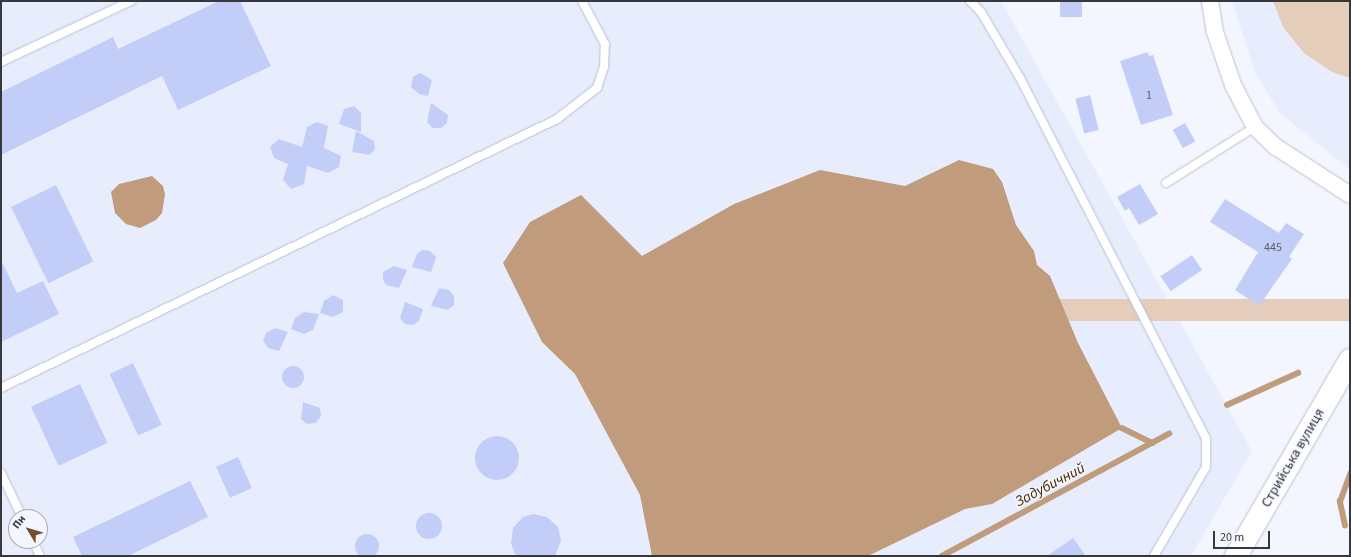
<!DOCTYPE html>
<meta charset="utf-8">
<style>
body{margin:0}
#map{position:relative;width:1351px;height:557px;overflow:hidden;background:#f4f6ff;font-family:"Source Sans 3",sans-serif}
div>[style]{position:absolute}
.built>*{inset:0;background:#e8edfe}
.green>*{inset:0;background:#e4cdba;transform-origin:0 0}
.water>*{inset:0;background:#c09b7c}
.stream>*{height:5.5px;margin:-2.75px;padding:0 2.75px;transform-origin:2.75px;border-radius:2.75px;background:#c09b7c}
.building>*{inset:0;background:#c2cdf8;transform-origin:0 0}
.round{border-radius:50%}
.roads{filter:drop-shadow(0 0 1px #bdc1cf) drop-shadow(0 0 1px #bdc1cf)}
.service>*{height:8px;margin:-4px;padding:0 4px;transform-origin:4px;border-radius:4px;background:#fff}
.minor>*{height:16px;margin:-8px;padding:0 8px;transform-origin:8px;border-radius:8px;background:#fff}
.secondary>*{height:22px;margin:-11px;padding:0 11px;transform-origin:11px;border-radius:11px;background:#fff}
span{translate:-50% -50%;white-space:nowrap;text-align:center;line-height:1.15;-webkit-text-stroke:3px #f4f6ff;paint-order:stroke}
.number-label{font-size:12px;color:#5a5d6c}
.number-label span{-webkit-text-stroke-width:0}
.street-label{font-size:14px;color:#37383e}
.water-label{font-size:15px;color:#4b2700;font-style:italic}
.frame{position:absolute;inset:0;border:2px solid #37383e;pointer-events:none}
.north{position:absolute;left:8px;top:509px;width:40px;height:40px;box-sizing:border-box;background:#f4f6ff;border:1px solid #a8aab2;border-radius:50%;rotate:308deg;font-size:11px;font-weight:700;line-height:16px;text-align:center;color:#37383e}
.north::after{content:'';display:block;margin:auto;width:14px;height:18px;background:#754e2b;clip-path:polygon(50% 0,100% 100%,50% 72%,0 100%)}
.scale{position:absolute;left:1213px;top:531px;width:57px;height:18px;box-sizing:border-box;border:2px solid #37383e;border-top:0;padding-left:5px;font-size:12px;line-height:14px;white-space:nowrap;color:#37383e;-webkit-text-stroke:3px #f4f6ff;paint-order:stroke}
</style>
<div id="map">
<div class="built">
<i style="clip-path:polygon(evenodd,1px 1px,1001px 1px,1252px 451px,1191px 556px,1px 556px,1px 1px,16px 517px,40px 517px,40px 541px,16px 541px,16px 517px)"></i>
<i style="clip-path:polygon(1232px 1px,1350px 1px,1350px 170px,1280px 113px,1255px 73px)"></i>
</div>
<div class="green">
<i style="clip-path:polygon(1273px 1px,1350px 1px,1350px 78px,1332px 72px,1304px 53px,1283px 27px)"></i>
<i style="left:1350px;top:299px;width:22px;height:298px;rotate:90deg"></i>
</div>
<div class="water">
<i style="clip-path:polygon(959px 160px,993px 169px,1002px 182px,1016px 225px,1034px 251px,1037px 265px,1050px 276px,1078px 343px,1122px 428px,992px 504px,965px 509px,868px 556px,652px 556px,640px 495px,575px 374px,542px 342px,503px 263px,530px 222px,581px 195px,642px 256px,734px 204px,820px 170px,905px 186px)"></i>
<i style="clip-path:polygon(152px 176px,163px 186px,165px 194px,162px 213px,156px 220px,140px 228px,126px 224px,115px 213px,111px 192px,119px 184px)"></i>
</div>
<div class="stream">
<i style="left:1227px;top:405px;width:78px;rotate:-24.3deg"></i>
<i style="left:1122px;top:428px;width:34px;rotate:26deg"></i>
<i style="left:1345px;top:526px;width:25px;rotate:-102deg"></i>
<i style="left:1340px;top:502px;width:30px;rotate:-70deg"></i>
<i style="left:942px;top:556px;width:258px;rotate:-28.3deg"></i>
</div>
<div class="building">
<i style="clip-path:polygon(219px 1px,240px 1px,271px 66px,178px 110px,162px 76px,1px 155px,1px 92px,113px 37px,118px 49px)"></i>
<i style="left:1060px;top:1px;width:22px;height:16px"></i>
<i style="clip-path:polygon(1148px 52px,1149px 56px,1153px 55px,1173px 115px,1141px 125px,1120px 61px)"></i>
<i style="clip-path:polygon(420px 73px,432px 80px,428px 96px,419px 94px,411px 87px,413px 77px)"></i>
<i style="left:1090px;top:95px;width:36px;height:15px;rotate:76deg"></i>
<i style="clip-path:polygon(431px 103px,448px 115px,447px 123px,441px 128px,433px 128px,427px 122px)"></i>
<i style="clip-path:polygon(354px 106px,361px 113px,361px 132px,339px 124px,344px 109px)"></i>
<i style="clip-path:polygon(317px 122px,328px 126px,324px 148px,341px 156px,339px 167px,328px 173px,307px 166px,304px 184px,291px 189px,283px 180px,288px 164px,274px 158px,270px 147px,279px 139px,302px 147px,307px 127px)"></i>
<i style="left:1185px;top:123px;width:21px;height:14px;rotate:61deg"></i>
<i style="clip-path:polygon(356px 131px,374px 141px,375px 149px,370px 155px,352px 152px)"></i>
<i style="clip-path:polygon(1140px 184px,1158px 214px,1139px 225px,1129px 208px,1125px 211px,1117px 197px)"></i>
<i style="left:56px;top:185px;width:85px;height:50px;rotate:64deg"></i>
<i style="clip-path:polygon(1225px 199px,1279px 233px,1286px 223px,1304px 234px,1289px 257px,1292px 259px,1259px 306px,1235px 290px,1258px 252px,1210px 222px)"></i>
<i style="clip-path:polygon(422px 250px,430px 251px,436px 257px,431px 272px,412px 267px,417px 254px)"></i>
<i style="left:1192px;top:255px;width:18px;height:38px;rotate:56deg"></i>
<i style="clip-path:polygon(1px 260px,17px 293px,43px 281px,59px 314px,1px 342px)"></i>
<i style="clip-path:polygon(394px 266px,407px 270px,399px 288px,386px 285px,383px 280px,383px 272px)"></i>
<i style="clip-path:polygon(439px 288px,449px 290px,454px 296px,454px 305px,448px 310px,431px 306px)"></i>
<i style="clip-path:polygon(333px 295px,343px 300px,343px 312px,333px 317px,320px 313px,324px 301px)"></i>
<i style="clip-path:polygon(405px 302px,423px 309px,419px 321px,413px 325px,405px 324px,400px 318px)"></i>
<i style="clip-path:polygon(304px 312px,319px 314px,313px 330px,304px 334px,291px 329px,295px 318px)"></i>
<i style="clip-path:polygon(275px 328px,288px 332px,279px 351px,268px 348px,263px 341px,266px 333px)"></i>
<i style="left:133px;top:363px;width:68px;height:26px;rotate:65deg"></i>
<i class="round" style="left:282px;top:366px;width:22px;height:22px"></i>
<i style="left:80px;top:384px;width:65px;height:54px;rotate:65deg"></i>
<i style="clip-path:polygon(303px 402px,320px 408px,321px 416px,316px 423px,307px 424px,301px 419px)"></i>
<i class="round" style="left:475px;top:436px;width:44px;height:44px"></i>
<i style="left:238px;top:457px;width:34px;height:24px;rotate:66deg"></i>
<i style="clip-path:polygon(190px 481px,208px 517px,128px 556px,82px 556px,73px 537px)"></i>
<i class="round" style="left:416px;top:513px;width:26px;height:26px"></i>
<i style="clip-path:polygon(533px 514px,547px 517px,558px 527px,561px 541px,555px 556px,517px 556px,514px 552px,511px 543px,513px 528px,523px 517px)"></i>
<i class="round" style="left:355px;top:534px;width:24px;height:24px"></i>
<i style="clip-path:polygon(1073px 538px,1086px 556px,1047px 556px)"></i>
</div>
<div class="roads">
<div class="service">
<i style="left:970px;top:1px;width:16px;rotate:45deg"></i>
<i style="left:981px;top:12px;width:77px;rotate:59.4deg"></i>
<i style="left:1020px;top:78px;width:406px;rotate:62.7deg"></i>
<i style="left:1206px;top:439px;width:28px;rotate:90deg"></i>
<i style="left:1206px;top:467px;width:103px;rotate:120.3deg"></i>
<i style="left:1px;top:62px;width:144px;rotate:-25.1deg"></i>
<i style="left:1166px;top:183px;width:105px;rotate:-32.2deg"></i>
<i style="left:1px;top:388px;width:618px;rotate:-25.82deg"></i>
<i style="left:557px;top:119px;width:51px;rotate:-37.8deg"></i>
<i style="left:597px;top:88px;width:22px;rotate:-72deg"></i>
<i style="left:604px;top:67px;width:23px;rotate:-88deg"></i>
<i style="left:605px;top:44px;width:49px;rotate:-118.1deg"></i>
<i style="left:1px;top:473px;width:49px;rotate:64.5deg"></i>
<i style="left:33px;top:541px;width:17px;rotate:65deg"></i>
</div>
<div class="minor">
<i style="left:1210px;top:1px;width:31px;rotate:81deg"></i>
<i style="left:1215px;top:32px;width:56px;rotate:71.2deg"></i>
<i style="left:1233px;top:85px;width:47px;rotate:62.4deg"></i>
<i style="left:1255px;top:127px;width:29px;rotate:44deg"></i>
<i style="left:1276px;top:147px;width:88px;rotate:33deg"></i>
</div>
<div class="secondary">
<i style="left:1236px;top:556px;width:227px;rotate:-59.8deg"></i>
</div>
</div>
<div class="number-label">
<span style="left:1149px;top:96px">1</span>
<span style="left:1273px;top:248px">445</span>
</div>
<div class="street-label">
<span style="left:1293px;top:458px;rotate:-60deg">Стрийська вулиця</span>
</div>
<div class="water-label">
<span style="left:1050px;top:485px;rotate:-28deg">Задубичний</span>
</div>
<div class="frame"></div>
<div class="north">Пн</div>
<div class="scale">20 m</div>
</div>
